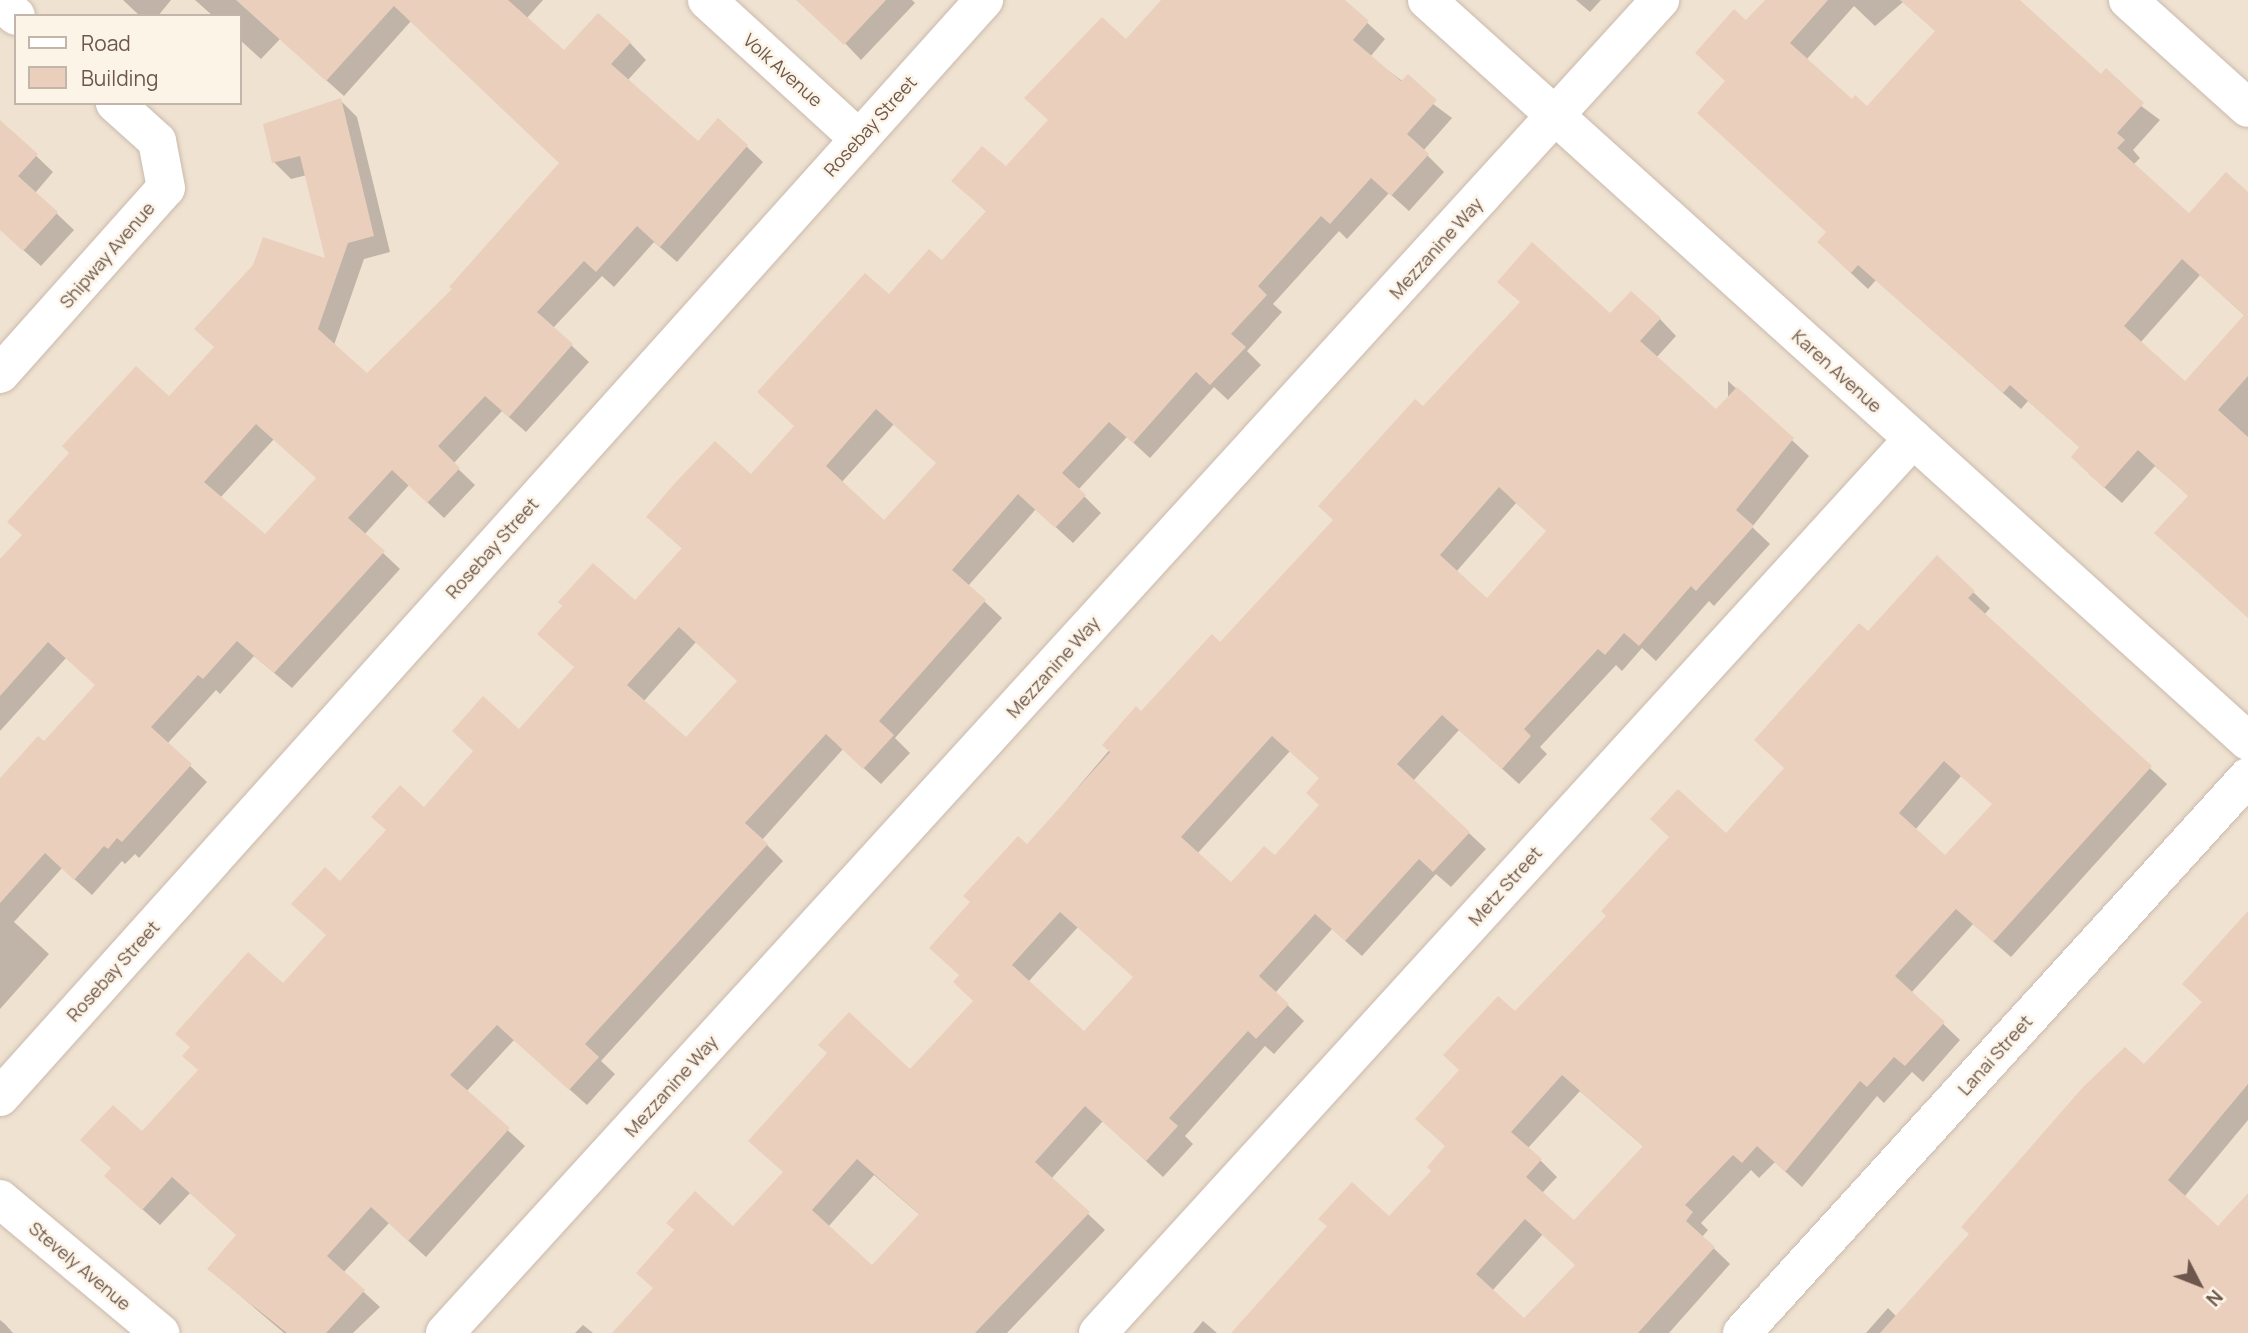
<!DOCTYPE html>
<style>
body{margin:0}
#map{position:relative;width:2248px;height:1333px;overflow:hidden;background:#f9f0e2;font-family:Manrope,sans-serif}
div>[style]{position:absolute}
.residential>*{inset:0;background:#efe2d1}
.shadow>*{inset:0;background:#0003}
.building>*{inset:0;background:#ebcfbd}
.roads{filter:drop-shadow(0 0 2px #cabaad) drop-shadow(0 0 2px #cabaad)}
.minor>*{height:38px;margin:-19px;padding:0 19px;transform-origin:19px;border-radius:19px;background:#fff}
span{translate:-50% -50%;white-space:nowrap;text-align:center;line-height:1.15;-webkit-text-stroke:5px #fcf4e7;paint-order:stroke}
.street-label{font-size:18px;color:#6d574c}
.legend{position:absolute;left:14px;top:14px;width:228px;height:91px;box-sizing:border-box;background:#fcf4e7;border:2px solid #c3b5a9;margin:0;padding:9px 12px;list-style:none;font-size:21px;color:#6d574c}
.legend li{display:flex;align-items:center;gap:14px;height:35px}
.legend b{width:35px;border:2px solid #c3b5a9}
.north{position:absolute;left:2164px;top:1249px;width:70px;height:70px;-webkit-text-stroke:5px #fcf4e7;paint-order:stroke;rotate:132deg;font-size:19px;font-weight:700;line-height:28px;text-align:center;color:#6d574c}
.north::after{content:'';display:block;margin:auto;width:24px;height:32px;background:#6d574c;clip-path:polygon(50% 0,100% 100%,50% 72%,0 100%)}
</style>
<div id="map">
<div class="residential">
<i style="clip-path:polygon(evenodd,0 0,2248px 0,2248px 1333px,0 1333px,0 0,16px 16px,240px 16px,240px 103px,16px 103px,16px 16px)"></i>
</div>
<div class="shadow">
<i style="clip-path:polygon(123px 0,171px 0,158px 16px,140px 16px)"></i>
<i style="clip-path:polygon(evenodd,195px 0,543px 0,526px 19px,564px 53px,630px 43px,646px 60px,627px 81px,698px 143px,746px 146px,763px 162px,677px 262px,654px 242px,614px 287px,602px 276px,553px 328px,589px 362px,526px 432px,502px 411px,453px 464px,475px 485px,444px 518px,409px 485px,364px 535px,400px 569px,292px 688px,254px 656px,220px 694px,216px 690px,167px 744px,207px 782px,139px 858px,135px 854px,125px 864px,122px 861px,92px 895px,62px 868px,14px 922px,49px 954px,0 1009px,0 782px,44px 743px,96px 685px,66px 658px,0 731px,0 562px,169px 399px,328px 261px,307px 175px,291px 179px,274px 162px,340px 100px,357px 117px,390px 252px,364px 259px,334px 345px,367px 376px,454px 289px,561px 163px,411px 21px,344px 96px,280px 39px,261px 59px,240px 40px,240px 16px,213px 16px,195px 0,274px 439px,318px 479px,265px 537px,220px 498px,274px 439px)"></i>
<i style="clip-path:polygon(804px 0,912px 0,915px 3px,861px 60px)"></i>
<i style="clip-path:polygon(evenodd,1163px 0,1342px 0,1385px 39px,1370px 57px,1452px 118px,1423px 151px,1444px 172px,1409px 211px,1389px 193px,1347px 239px,1339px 231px,1273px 304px,1282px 312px,1247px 351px,1261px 365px,1228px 400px,1214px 387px,1150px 458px,1127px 437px,1078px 490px,1101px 513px,1073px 543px,1036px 509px,968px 586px,1002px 618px,895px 738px,910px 753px,881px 784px,843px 749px,762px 840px,783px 861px,601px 1061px,615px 1074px,587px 1105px,514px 1040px,466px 1092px,525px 1146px,426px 1257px,389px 1223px,343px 1273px,380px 1307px,353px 1333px,284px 1333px,209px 1269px,238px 1236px,190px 1193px,160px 1225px,123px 1192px,142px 1134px,328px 936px,340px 884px,519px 731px,683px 549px,665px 533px,751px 476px,796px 426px,889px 297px,942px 262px,987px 212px,954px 181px,1006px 169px,1163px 0,894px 424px,938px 463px,884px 522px,841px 483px,894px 424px,1163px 0,696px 642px,739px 681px,686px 740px,643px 702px,696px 642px)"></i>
<i style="clip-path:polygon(1576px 0,1601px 0,1590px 12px)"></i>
<i style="clip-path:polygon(evenodd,1767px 0,2017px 0,2101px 76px,2160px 120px,2133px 150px,2140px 158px,2133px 165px,2189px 215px,2248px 195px,2248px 617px,2190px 497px,2155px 466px,2122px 503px,2089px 474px,2081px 448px,2028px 401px,2021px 409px,1876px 280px,1868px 289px,1836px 259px,1828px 232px,1727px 81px,1747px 23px,1767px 0,1903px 2px,1937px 32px,1868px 108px,1852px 101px,1806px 60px,1854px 6px,1875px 26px,1903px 2px,1767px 0,2200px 275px,2245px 316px,2185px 383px,2140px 343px,2200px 275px)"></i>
<i style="clip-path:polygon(7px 128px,53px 172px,35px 193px,74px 230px,41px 266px,0 229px,0 134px)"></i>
<i style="clip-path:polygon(evenodd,1610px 316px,1660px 319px,1676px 336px,1656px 358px,1728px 422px,1728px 381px,1809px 456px,1752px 527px,1770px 544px,1714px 606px,1709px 601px,1656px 661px,1642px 648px,1622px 671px,1616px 665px,1540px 747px,1547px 754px,1519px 784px,1459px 730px,1413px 781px,1486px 849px,1451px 887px,1436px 874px,1362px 956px,1332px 929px,1275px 993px,1304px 1021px,1274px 1054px,1265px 1046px,1185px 1136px,1193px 1144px,1163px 1177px,1103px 1121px,1051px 1179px,1105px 1230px,1007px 1333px,656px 1333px,733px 1228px,910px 1071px,975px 1002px,961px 976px,1027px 847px,1141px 713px,1220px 644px,1335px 520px,1423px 408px,1610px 316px,1516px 503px,1548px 532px,1487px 600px,1456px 572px,1516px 503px,1610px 316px,1290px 751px,1321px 779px,1321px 806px,1275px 857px,1231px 884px,1197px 854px,1290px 751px,1610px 316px,1078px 927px,1135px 978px,1084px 1034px,1028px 982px,1078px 927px,1610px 316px,874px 1175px,920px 1215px,872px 1267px,828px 1227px,874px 1175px)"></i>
<i style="clip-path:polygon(evenodd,1937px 558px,1990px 608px,1984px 615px,2167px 784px,2011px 957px,1973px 924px,1911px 993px,1960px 1040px,1923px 1082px,1912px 1072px,1884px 1103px,1877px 1096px,1802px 1187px,1775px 1162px,1759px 1178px,1751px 1170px,1701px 1223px,1708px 1230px,1702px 1237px,1730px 1264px,1669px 1333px,1233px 1333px,1389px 1219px,1434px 1171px,1515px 1013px,1726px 835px,1786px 768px,1868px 633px,1937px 558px,1961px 776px,1994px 805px,1945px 857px,1915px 830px,1961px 776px,1937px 558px,1580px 1091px,1644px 1147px,1575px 1222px,1542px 1193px,1557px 1177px,1528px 1148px,1580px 1091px,1937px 558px,1543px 1234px,1577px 1265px,1524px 1321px,1492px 1291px,1543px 1234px)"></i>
<i style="clip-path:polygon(2248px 913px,2248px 1120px,2184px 1197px,2219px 1228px,2248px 1195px,2248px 1333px,1866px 1333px,1888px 1308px,1897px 1317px,2204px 1003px)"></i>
<i style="clip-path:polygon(0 1320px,5px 1324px,13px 1333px,0 1333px)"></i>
<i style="clip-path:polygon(1203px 1321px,1217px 1333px,1193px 1333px)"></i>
<i style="clip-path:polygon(583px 1325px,593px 1333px,575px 1333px)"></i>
</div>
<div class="building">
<i style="clip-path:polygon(evenodd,236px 0,508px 0,564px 50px,598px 13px,631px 42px,611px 64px,698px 141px,718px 118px,748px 145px,660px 247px,637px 226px,596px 272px,584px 261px,537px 312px,573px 344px,509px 417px,485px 396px,438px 446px,460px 468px,427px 503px,392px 470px,348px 518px,385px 551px,274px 673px,237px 641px,203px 679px,198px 675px,151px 727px,192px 764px,122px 842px,117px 838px,108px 849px,104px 846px,74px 880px,45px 853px,0 903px,0 778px,38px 736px,44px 741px,95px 685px,48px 642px,0 696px,0 559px,22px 535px,7px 522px,69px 453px,62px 446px,136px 366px,169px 396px,214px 347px,194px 329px,253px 265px,263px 237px,325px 258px,300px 156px,272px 163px,263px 124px,341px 98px,374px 236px,348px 243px,318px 329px,367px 373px,452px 289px,449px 287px,559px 163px,394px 6px,326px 81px,236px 0,256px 424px,316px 478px,265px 534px,204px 482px,256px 424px)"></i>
<i style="clip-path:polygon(796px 0,886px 0,844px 45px)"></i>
<i style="clip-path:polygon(evenodd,1161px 0,1345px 0,1369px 21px,1353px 40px,1401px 81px,1408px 74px,1437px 100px,1407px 134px,1429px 154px,1391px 196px,1371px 178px,1330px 224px,1321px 216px,1258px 286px,1267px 295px,1231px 334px,1246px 347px,1210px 385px,1196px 372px,1133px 443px,1109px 422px,1062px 473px,1086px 495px,1055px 528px,1018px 494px,952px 570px,986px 600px,879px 721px,894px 735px,863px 769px,826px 734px,745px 823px,768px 844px,585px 1044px,599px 1057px,569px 1090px,497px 1025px,450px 1075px,510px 1128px,408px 1241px,371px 1207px,327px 1256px,365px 1290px,326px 1333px,287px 1333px,207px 1269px,236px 1235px,172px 1177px,142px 1210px,104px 1176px,111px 1168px,80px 1140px,113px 1105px,142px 1131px,198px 1070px,182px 1056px,190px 1047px,175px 1034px,248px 952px,283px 983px,326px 935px,291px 904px,325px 867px,340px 881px,386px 830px,371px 817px,400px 785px,424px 807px,473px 751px,452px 731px,483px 696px,519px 729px,574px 667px,537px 634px,562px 606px,558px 602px,593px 563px,635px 600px,682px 548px,646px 517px,675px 483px,715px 441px,751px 474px,794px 426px,757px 392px,865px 273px,889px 294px,929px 249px,942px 260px,986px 211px,951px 181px,982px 146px,1006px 166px,1048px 120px,1024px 98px,1102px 17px,1126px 39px,1161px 0,876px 409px,936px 463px,884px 520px,826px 466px,876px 409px,1161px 0,679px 627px,737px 681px,686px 737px,627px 685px,679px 627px)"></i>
<i style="clip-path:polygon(evenodd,1765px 0,1828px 0,1790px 43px,1852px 99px,1855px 95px,1867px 106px,1935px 31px,1900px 0,2020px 0,2101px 74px,2106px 68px,2144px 103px,2117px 133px,2125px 140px,2117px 148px,2189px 213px,2226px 172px,2248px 192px,2248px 376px,2218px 410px,2248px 437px,2248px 618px,2154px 533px,2188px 496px,2138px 450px,2104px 488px,2071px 457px,2079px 447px,2010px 385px,2003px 393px,1858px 265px,1851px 273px,1817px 242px,1826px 232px,1697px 113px,1725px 81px,1695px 53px,1734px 9px,1746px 20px,1765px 0,2182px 259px,2244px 315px,2185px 381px,2124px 326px,2182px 259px)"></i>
<i style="clip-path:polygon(0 120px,38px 154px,18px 176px,58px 212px,23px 251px,0 230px)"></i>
<i style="clip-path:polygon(evenodd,1532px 242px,1610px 313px,1631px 291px,1661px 318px,1640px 341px,1716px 409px,1737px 387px,1794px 438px,1736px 510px,1754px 526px,1696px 591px,1691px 586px,1639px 646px,1624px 633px,1605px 655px,1598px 649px,1524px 729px,1531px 736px,1502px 769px,1442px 715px,1397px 764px,1470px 832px,1433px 872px,1419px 859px,1345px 941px,1315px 914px,1259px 976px,1289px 1004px,1256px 1039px,1248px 1031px,1169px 1118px,1178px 1126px,1146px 1161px,1085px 1106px,1035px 1162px,1090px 1212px,975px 1333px,612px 1333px,653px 1288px,636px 1273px,674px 1230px,666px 1223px,695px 1191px,733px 1226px,783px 1172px,748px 1141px,827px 1053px,818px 1045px,849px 1012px,910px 1069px,973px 1001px,953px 982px,959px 975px,929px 948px,970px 902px,963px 896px,1018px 836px,1027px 844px,1110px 752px,1102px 745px,1136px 706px,1141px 711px,1212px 634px,1220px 642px,1333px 520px,1318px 506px,1415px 399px,1423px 406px,1520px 302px,1497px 282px,1532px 242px,1499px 487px,1546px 531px,1487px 598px,1440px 555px,1499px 487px,1532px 242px,1272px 736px,1319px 778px,1306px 793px,1319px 805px,1275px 855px,1264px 846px,1231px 882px,1181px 837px,1272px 736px,1532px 242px,1060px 912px,1133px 977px,1084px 1031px,1012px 965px,1060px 912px,1532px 242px,857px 1159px,919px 1214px,872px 1265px,812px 1210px,857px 1159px)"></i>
<i style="clip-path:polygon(evenodd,1937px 555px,1975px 591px,1968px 598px,2152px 766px,1993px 942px,1956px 909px,1895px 976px,1945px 1022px,1905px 1066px,1894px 1057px,1867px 1087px,1860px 1081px,1785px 1172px,1757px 1146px,1742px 1163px,1733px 1155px,1685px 1205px,1693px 1212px,1686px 1221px,1715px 1247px,1638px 1333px,1231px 1333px,1327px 1226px,1318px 1219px,1352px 1182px,1389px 1216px,1431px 1171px,1427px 1167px,1445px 1146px,1415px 1119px,1459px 1070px,1443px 1055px,1498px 996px,1515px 1011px,1606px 916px,1601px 911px,1669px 837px,1650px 819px,1678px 789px,1726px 833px,1784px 768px,1754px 740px,1859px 623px,1868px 631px,1937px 555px,1944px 761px,1992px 804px,1945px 855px,1899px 813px,1944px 761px,1937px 555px,1562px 1075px,1643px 1146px,1574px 1220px,1526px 1177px,1542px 1159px,1511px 1132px,1562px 1075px,1937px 555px,1525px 1219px,1575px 1265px,1524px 1318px,1476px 1274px,1525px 1219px)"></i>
<i style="clip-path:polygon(2248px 911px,2248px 1084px,2168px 1180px,2218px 1226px,2248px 1193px,2248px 1333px,1880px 1333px,1969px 1234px,1961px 1227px,2084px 1086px,2125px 1047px,2144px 1064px,2202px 1002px,2182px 984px)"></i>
</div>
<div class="roads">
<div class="minor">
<i style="left:707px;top:0;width:206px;rotate:42.4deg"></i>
<i style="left:1427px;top:0;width:1106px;rotate:42.07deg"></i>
<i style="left:2128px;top:0;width:161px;rotate:42deg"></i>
<i style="left:0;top:2px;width:21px;rotate:41deg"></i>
<i style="left:0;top:374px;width:249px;rotate:-48.3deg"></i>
<i style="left:166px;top:188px;width:48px;rotate:-100.8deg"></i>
<i style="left:157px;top:141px;width:57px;rotate:-137.9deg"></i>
<i style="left:0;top:1097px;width:1474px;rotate:-48.11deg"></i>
<i style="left:0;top:1199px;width:209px;rotate:39.9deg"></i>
<i style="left:445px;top:1333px;width:1804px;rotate:-47.65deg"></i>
<i style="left:1098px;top:1333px;width:1210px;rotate:-47.65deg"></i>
<i style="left:1742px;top:1333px;width:752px;rotate:-47.7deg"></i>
</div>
</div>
<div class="street-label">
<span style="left:783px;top:70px;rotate:42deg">Volk Avenue</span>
<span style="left:870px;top:126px;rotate:-48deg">Rosebay Street</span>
<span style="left:1436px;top:248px;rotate:-48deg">Mezzanine Way</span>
<span style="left:107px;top:255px;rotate:-49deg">Shipway Avenue</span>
<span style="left:1837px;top:371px;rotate:42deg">Karen Avenue</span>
<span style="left:492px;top:548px;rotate:-48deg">Rosebay Street</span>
<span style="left:1053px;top:667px;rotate:-48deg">Mezzanine Way</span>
<span style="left:1505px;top:886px;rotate:-48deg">Metz Street</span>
<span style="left:113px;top:971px;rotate:-48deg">Rosebay Street</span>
<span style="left:1995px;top:1055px;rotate:-48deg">Lanai Street</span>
<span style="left:671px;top:1086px;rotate:-48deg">Mezzanine Way</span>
<span style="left:80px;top:1266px;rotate:40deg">Stevely Avenue</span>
</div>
<ul class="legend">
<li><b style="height:9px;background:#fff"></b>Road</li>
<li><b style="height:19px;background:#ebcfbd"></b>Building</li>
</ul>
<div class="north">N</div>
</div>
